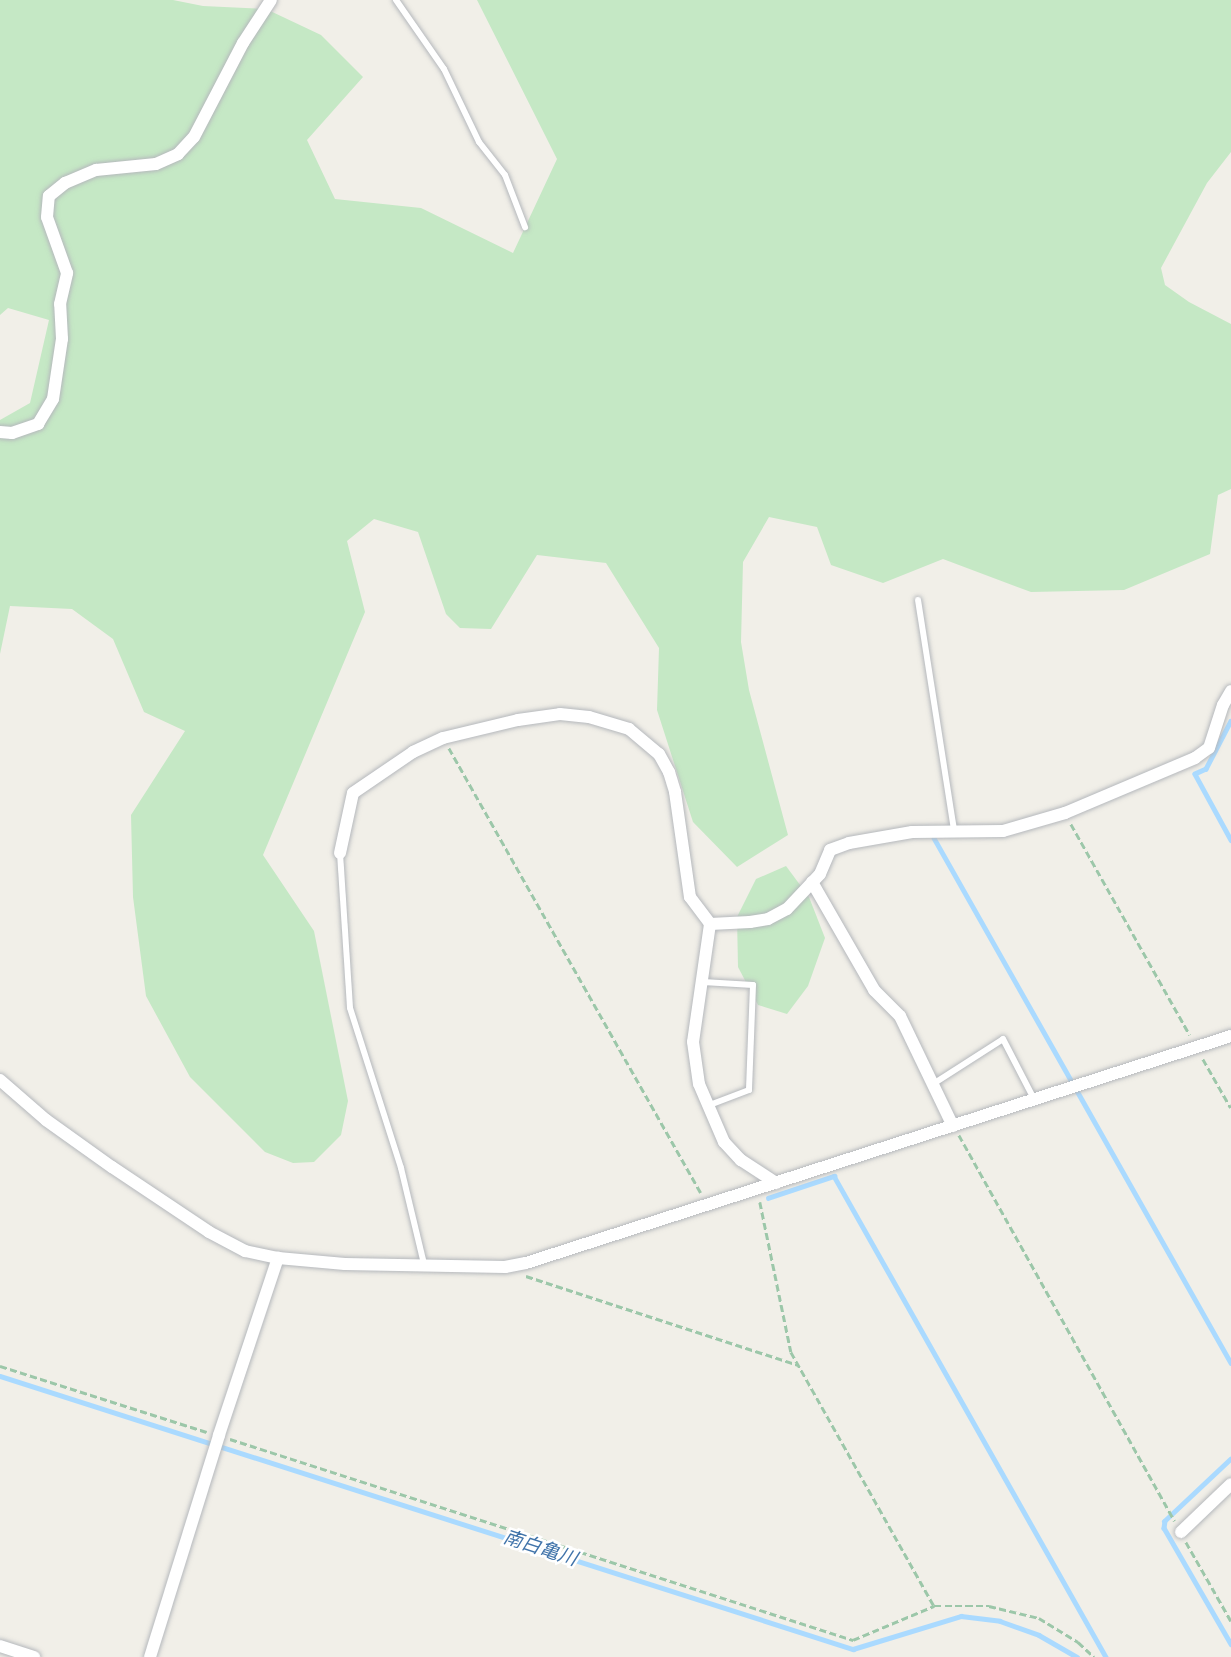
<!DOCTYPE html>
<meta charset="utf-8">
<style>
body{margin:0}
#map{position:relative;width:1231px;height:1657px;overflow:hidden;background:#f1efe8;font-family:"Nunito Sans","Noto Sans JP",sans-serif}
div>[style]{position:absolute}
.green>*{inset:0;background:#c5e8c5}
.stream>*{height:4.5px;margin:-2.25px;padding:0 2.25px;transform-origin:2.25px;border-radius:2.25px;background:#aadaff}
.path>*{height:2.5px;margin-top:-1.25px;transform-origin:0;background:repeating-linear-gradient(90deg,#9cc7a9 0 7px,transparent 0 10.5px)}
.roads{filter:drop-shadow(0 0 2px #b5b8bc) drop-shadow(0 0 2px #b5b8bc)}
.service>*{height:6px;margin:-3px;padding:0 3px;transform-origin:3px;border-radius:3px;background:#fff}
.minor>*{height:12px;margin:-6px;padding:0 6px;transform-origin:6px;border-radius:6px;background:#fff}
span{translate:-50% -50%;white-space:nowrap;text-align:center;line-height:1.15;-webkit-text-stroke:5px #fff;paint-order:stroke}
.water-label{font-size:19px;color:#4174aa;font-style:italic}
</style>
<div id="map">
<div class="green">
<i style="clip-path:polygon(0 0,173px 0,203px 6px,266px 9px,321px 35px,363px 77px,307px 140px,335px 199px,421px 208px,513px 253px,557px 159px,477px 0,1231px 0,1231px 152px,1207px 183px,1161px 268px,1165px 285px,1189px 302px,1231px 324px,1231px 489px,1218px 495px,1210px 554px,1124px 590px,1031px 592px,943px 559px,883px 583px,831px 565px,817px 527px,769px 517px,743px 562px,741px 642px,749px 690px,788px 835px,737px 867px,693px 822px,657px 710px,659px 648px,606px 563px,537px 555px,491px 629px,460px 628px,446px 614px,418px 532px,374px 519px,347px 541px,365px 612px,263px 855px,314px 931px,348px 1101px,341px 1135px,314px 1162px,293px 1163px,265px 1152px,190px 1077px,146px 996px,133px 897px,131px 815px,185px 731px,144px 712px,113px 639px,72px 609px,10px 606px,0 654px,0 420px,30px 403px,49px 320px,8px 308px,0 315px)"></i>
<i style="clip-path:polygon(786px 866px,809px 897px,825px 938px,808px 986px,787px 1014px,758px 1005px,738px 967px,737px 917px,756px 879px)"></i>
</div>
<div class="stream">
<i style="left:1231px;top:721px;width:54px;rotate:117.5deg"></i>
<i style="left:1206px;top:769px;width:12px;rotate:156deg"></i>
<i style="left:1195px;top:774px;width:75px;rotate:61.4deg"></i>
<i style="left:934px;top:838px;width:603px;rotate:60.5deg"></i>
<i style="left:768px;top:1198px;width:70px;rotate:-18.4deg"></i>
<i style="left:834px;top:1176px;width:553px;rotate:60.51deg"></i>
<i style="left:0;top:1376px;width:896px;rotate:17.75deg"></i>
<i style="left:853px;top:1649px;width:113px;rotate:-17deg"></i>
<i style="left:961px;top:1616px;width:39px;rotate:7deg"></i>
<i style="left:1000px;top:1621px;width:41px;rotate:19.7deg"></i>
<i style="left:1039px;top:1635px;width:44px;rotate:30.1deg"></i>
<i style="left:1231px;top:1459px;width:91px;rotate:136.8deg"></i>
<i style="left:1165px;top:1521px;width:7px;rotate:98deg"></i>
<i style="left:1164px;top:1528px;width:134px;rotate:60deg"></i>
</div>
<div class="path">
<i style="left:449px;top:748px;width:511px;rotate:60.48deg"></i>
<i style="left:1071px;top:824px;width:242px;rotate:60.6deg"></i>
<i style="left:1203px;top:1059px;width:56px;rotate:60.3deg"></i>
<i style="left:959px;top:1135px;width:442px;rotate:60.8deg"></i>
<i style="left:760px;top:1202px;width:153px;rotate:78.3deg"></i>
<i style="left:791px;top:1352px;width:291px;rotate:60.6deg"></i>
<i style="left:526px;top:1276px;width:286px;rotate:18.1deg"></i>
<i style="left:0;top:1366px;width:217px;rotate:17.7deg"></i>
<i style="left:230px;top:1439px;width:655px;rotate:17.88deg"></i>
<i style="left:853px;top:1640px;width:88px;rotate:-22.8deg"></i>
<i style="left:934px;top:1606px;width:55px"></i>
<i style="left:989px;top:1606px;width:51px;rotate:13.5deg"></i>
<i style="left:1039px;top:1618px;width:46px;rotate:31.6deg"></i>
<i style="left:1078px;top:1642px;width:22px;rotate:43deg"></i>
<i style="left:1186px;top:1542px;width:91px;rotate:60.3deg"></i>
</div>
<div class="roads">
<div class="service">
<i style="left:396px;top:0;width:84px;rotate:55.2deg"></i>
<i style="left:444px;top:69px;width:81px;rotate:64.4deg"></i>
<i style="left:479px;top:142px;width:42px;rotate:51.8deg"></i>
<i style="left:505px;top:175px;width:56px;rotate:69deg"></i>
<i style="left:918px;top:600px;width:234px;rotate:81.1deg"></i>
<i style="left:340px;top:853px;width:155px;rotate:86.3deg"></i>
<i style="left:350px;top:1008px;width:168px;rotate:72.3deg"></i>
<i style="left:401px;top:1168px;width:99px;rotate:76.5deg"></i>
<i style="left:703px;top:982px;width:50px;rotate:3.4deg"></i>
<i style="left:753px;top:985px;width:105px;rotate:92.2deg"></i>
<i style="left:749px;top:1090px;width:45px;rotate:159.1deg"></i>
<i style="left:933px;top:1084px;width:83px;rotate:-32.7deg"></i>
<i style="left:1003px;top:1039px;width:68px;rotate:62.7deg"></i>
</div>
<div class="minor">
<i style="left:0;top:432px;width:12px;rotate:5deg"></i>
<i style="left:12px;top:433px;width:28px;rotate:-19deg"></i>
<i style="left:38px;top:424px;width:29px;rotate:-59deg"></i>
<i style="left:53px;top:399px;width:61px;rotate:-81.5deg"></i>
<i style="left:62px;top:339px;width:35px;rotate:-93deg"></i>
<i style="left:60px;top:304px;width:32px;rotate:-77deg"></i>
<i style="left:67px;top:273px;width:59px;rotate:-109.7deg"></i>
<i style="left:47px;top:217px;width:21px;rotate:-85deg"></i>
<i style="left:49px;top:196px;width:21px;rotate:-39deg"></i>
<i style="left:65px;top:183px;width:34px;rotate:-23deg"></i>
<i style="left:96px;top:170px;width:60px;rotate:-5.7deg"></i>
<i style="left:156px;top:164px;width:24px;rotate:-24deg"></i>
<i style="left:178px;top:154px;width:23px;rotate:-47deg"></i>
<i style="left:194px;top:137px;width:106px;rotate:-62.5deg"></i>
<i style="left:243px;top:43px;width:51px;rotate:-56.9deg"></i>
<i style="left:340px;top:853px;width:61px;rotate:-77.8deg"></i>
<i style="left:353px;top:793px;width:73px;rotate:-34.3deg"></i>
<i style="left:413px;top:752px;width:33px;rotate:-25deg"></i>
<i style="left:443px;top:738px;width:77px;rotate:-13.5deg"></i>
<i style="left:518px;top:720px;width:42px;rotate:-8.1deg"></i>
<i style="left:560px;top:714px;width:29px;rotate:6deg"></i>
<i style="left:589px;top:717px;width:42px;rotate:16.7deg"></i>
<i style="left:629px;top:729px;width:39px;rotate:40deg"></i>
<i style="left:659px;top:754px;width:21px;rotate:61deg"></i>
<i style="left:669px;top:772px;width:21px;rotate:73deg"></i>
<i style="left:675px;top:792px;width:106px;rotate:81.9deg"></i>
<i style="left:690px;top:897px;width:34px;rotate:53deg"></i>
<i style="left:710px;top:924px;width:119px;rotate:98.2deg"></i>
<i style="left:693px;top:1042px;width:42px;rotate:81.9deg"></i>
<i style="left:699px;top:1084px;width:63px;rotate:66.7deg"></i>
<i style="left:724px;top:1142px;width:25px;rotate:47deg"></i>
<i style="left:741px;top:1160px;width:42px;rotate:33.3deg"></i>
<i style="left:812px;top:882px;width:125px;rotate:60.1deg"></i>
<i style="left:874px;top:990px;width:37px;rotate:45deg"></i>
<i style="left:900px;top:1016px;width:122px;rotate:64.3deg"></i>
<i style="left:710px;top:924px;width:40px;rotate:-2.9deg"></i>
<i style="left:750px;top:922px;width:18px;rotate:-9deg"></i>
<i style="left:768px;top:919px;width:21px;rotate:-28deg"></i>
<i style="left:787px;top:909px;width:48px;rotate:-46.7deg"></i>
<i style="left:820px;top:874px;width:26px;rotate:-67deg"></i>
<i style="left:830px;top:850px;width:20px;rotate:-20deg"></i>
<i style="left:849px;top:843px;width:64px;rotate:-9.9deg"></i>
<i style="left:912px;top:832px;width:91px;rotate:-0.6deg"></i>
<i style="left:1003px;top:831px;width:65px;rotate:-16.2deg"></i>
<i style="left:1065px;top:813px;width:141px;rotate:-22.9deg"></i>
<i style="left:1195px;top:758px;width:17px;rotate:-36deg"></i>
<i style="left:1209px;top:748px;width:45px;rotate:-72deg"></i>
<i style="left:1223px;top:705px;width:16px;rotate:-60deg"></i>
<i style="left:0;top:1080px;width:61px;rotate:41deg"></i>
<i style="left:46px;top:1120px;width:81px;rotate:35.5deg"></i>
<i style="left:112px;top:1167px;width:117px;rotate:33.8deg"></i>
<i style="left:209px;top:1232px;width:41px;rotate:27.8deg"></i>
<i style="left:245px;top:1251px;width:34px;rotate:12deg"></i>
<i style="left:278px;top:1258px;width:67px;rotate:5.1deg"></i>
<i style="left:345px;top:1264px;width:160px;rotate:1.1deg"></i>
<i style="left:505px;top:1267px;width:21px;rotate:-11deg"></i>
<i style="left:526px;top:1263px;width:741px;rotate:-17.85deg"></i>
<i style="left:1181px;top:1532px;width:69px;rotate:-43.8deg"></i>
<i style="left:0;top:1646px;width:36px;rotate:18deg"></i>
<i style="left:150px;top:1657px;width:232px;rotate:-72.7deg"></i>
<i style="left:219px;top:1435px;width:187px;rotate:-71.6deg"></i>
</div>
</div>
<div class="water-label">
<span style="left:540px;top:1549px;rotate:18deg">南白亀川</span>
</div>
</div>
